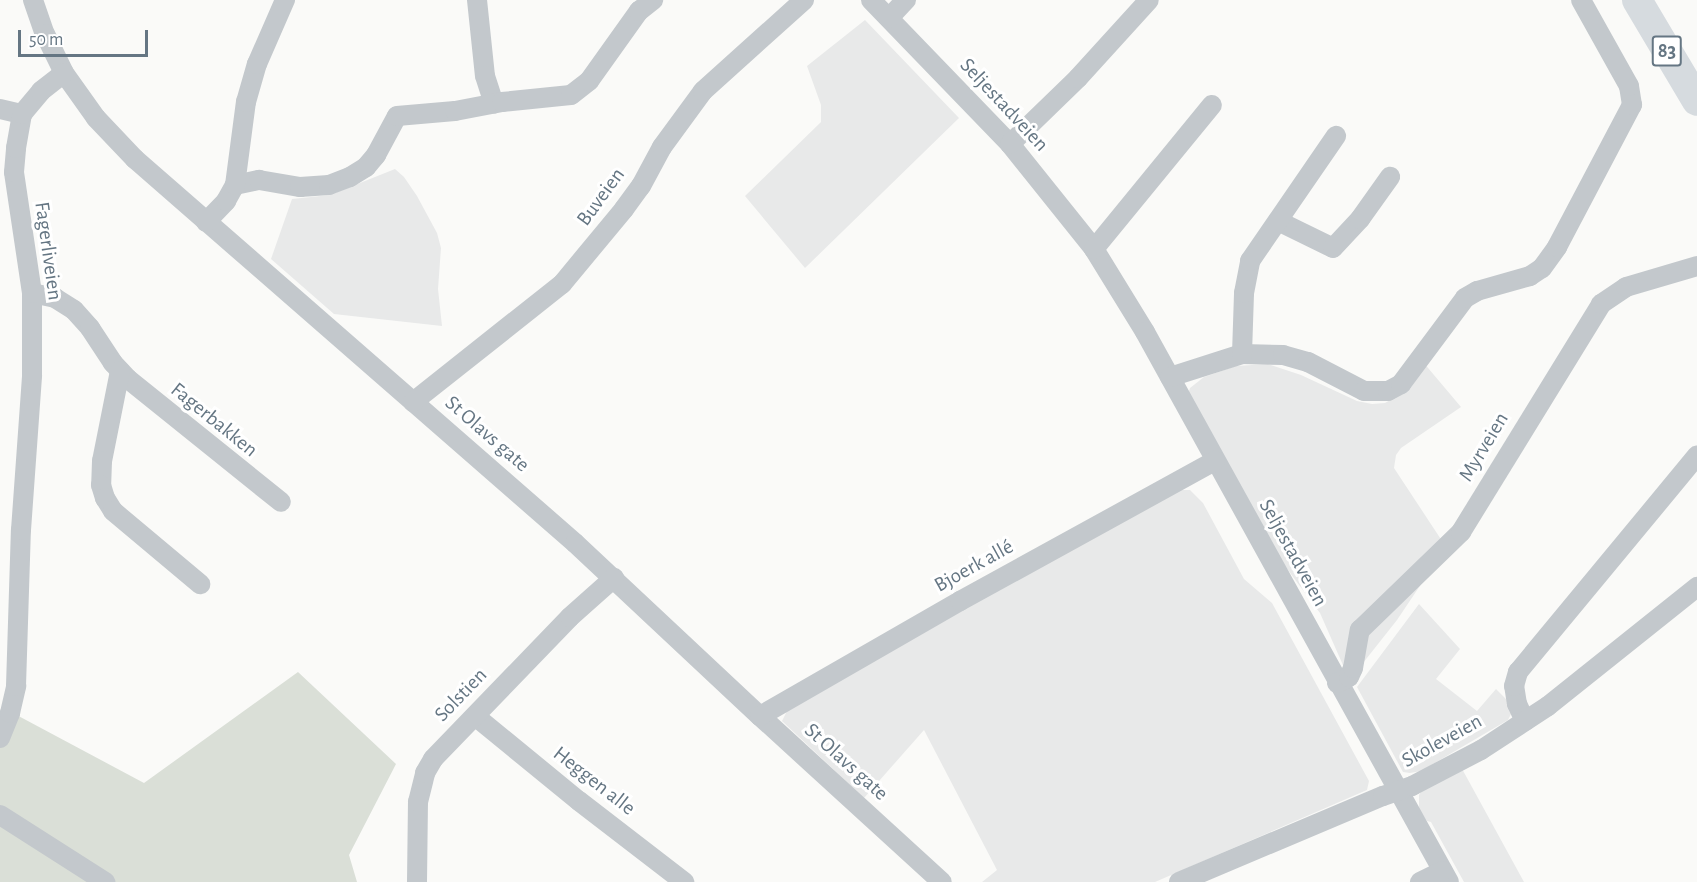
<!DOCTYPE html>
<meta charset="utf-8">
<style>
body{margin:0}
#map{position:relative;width:1697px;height:882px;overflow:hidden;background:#fafaf8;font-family:"Alegreya Sans",sans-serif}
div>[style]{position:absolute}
.built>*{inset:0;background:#e8e9e9}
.green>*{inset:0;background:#dadfd7}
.minor>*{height:20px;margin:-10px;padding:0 10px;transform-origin:10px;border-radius:10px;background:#c3c8cc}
.highway>*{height:30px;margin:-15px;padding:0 15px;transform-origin:15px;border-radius:15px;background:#d6dbdf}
span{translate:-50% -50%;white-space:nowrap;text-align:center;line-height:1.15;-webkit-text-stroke:6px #fff;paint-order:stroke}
.shield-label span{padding:2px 4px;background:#fff;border:2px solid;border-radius:4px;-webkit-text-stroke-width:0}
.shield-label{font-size:20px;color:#657683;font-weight:700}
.street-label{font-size:21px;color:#657683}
.scale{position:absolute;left:18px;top:30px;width:130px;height:27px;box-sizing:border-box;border:3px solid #657683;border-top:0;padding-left:8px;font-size:18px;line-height:21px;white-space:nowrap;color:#657683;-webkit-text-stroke:4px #fff;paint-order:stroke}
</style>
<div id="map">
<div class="built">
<i style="clip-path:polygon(865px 20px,959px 118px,805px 268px,745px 196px,821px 122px,821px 105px,807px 66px)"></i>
<i style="clip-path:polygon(395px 169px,404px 177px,417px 196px,437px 233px,441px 248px,438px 289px,442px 326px,334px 314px,271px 259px,292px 199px,330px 195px)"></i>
<i style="clip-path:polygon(1423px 362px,1461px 407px,1401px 448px,1396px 455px,1394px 468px,1446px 547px,1397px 620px,1363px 663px,1346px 672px,1320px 613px,1273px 550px,1188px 394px,1190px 388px,1204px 377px,1236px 366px,1268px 364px,1301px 375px,1357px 401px,1372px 404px,1385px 403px,1399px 395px)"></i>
<i style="clip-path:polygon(1179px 490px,1190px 490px,1203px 503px,1244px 579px,1272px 603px,1369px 781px,1367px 790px,1155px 882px,982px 882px,997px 870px,924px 730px,864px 798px,782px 721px,790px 705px)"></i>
<i style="clip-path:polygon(1419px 604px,1460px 649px,1436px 679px,1477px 711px,1496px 689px,1509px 702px,1512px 712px,1508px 720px,1421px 771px,1410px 773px,1403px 772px,1357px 687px)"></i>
<i style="clip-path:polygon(1461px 767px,1524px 882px,1464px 882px,1431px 822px,1427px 821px,1419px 810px,1419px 795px,1422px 790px)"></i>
</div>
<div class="green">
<i style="clip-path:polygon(298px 672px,396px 764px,349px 855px,357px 882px,0 882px,0 733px,11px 712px,144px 783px)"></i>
</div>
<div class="minor">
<i style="left:33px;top:0;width:36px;rotate:71deg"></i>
<i style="left:45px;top:34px;width:43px;rotate:64deg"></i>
<i style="left:64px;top:73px;width:55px;rotate:54.6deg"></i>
<i style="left:96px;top:118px;width:57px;rotate:46.4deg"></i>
<i style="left:135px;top:159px;width:584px;rotate:41.11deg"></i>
<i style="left:575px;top:543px;width:253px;rotate:43.1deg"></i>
<i style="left:760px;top:716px;width:246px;rotate:42.4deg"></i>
<i style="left:477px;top:0;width:76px;rotate:84deg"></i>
<i style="left:485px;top:76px;width:29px;rotate:72deg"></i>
<i style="left:871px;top:0;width:200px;rotate:46deg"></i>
<i style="left:1010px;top:144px;width:134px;rotate:51.3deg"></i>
<i style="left:1094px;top:249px;width:97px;rotate:58.4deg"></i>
<i style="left:1145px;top:332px;width:628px;rotate:61.07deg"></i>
<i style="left:889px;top:18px;width:25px;rotate:-47deg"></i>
<i style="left:0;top:109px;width:23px;rotate:13deg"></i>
<i style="left:1010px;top:144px;width:95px;rotate:-44.1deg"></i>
<i style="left:1078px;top:78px;width:105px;rotate:-47.7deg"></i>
<i style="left:235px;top:185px;width:25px;rotate:-12deg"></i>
<i style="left:259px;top:180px;width:42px;rotate:9.7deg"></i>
<i style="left:300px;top:187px;width:29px;rotate:-4deg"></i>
<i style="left:329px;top:185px;width:22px;rotate:-21deg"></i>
<i style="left:350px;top:177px;width:19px;rotate:-32deg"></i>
<i style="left:366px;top:167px;width:16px;rotate:-50deg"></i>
<i style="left:376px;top:155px;width:44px;rotate:-61.7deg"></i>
<i style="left:397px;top:116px;width:58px;rotate:-4.9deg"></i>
<i style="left:455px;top:111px;width:48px;rotate:-10.8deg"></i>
<i style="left:502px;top:102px;width:69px;rotate:-5.8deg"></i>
<i style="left:571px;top:95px;width:23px;rotate:-38deg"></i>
<i style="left:589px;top:81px;width:86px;rotate:-54.5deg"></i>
<i style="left:639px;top:11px;width:18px;rotate:-38deg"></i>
<i style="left:1278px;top:221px;width:61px;rotate:26.1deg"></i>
<i style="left:1333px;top:248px;width:40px;rotate:-47deg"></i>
<i style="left:1360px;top:219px;width:52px;rotate:-54.5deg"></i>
<i style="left:206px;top:222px;width:29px;rotate:-46deg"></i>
<i style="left:226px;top:201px;width:18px;rotate:-61deg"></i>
<i style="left:235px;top:185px;width:84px;rotate:-82.5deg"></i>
<i style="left:246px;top:102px;width:40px;rotate:-74deg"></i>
<i style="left:257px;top:64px;width:70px;rotate:-66.4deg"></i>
<i style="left:1094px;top:249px;width:186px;rotate:-50.7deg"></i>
<i style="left:32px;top:293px;width:24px;rotate:12deg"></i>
<i style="left:55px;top:298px;width:22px;rotate:32deg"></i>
<i style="left:74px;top:310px;width:24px;rotate:48deg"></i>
<i style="left:90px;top:328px;width:42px;rotate:56.7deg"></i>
<i style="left:113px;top:363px;width:22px;rotate:47deg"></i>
<i style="left:128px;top:379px;width:196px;rotate:38.8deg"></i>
<i style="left:1242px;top:354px;width:41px;rotate:1.4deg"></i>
<i style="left:1283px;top:355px;width:26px;rotate:16deg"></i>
<i style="left:1308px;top:362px;width:63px;rotate:27.4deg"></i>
<i style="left:1364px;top:391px;width:24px"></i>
<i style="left:1388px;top:391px;width:15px;rotate:-28deg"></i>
<i style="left:1401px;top:384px;width:107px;rotate:-53.3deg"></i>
<i style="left:1465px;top:298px;width:14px;rotate:-30deg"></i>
<i style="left:1477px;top:291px;width:55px;rotate:-15.8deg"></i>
<i style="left:1530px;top:276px;width:14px;rotate:-34deg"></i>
<i style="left:1542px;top:268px;width:26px;rotate:-54deg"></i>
<i style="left:1557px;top:247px;width:161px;rotate:-62.2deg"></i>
<i style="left:1632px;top:105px;width:19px;rotate:-99deg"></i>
<i style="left:1629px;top:86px;width:98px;rotate:-119.2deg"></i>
<i style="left:120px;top:371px;width:92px;rotate:101.3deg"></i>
<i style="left:102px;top:461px;width:24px;rotate:92deg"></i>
<i style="left:101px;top:485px;width:14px;rotate:73deg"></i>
<i style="left:105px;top:498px;width:15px;rotate:58deg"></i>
<i style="left:113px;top:511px;width:114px;rotate:40deg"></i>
<i style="left:1170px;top:377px;width:76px;rotate:-17.7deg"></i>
<i style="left:1242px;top:354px;width:61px;rotate:-88.1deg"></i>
<i style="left:1244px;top:293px;width:33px;rotate:-79deg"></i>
<i style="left:1250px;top:261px;width:152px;rotate:-55.5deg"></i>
<i style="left:413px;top:402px;width:190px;rotate:-38.4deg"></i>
<i style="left:562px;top:284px;width:97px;rotate:-50.4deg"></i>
<i style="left:624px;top:209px;width:29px;rotate:-54deg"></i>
<i style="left:641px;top:186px;width:44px;rotate:-61.7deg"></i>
<i style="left:662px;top:147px;width:69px;rotate:-53.8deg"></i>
<i style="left:703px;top:91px;width:136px;rotate:-42deg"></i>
<i style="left:1337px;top:683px;width:13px;rotate:-27deg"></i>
<i style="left:1349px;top:677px;width:10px;rotate:-66deg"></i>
<i style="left:1353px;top:668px;width:39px;rotate:-80deg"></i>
<i style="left:1360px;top:630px;width:141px;rotate:-44.1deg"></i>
<i style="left:1461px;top:532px;width:268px;rotate:-58.4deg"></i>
<i style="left:1601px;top:304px;width:30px;rotate:-34deg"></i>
<i style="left:1626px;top:287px;width:74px;rotate:-16.5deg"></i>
<i style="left:475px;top:716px;width:134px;rotate:39.3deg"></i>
<i style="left:579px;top:801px;width:133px;rotate:37.6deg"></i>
<i style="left:760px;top:716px;width:231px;rotate:-29.9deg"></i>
<i style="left:960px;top:601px;width:291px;rotate:-28.8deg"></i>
<i style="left:1525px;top:721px;width:19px;rotate:-115deg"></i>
<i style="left:1517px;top:704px;width:18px;rotate:-99deg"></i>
<i style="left:1514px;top:686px;width:15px;rotate:-74deg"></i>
<i style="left:1518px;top:672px;width:281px;rotate:-50.4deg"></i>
<i style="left:0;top:738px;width:27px;rotate:-68deg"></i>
<i style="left:10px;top:713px;width:28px;rotate:-77deg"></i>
<i style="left:16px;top:686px;width:156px;rotate:-88.2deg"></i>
<i style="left:21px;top:530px;width:155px;rotate:-85.9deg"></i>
<i style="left:32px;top:375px;width:82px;rotate:-90deg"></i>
<i style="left:32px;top:293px;width:122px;rotate:-98.5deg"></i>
<i style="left:14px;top:172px;width:24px;rotate:-85deg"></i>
<i style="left:16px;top:148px;width:35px;rotate:-80deg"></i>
<i style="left:22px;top:114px;width:30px;rotate:-50deg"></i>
<i style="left:41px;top:91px;width:29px;rotate:-38deg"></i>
<i style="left:0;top:815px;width:125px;rotate:32.5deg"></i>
<i style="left:417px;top:882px;width:80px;rotate:-89.3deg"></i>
<i style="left:418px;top:802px;width:30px;rotate:-76deg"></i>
<i style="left:425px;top:773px;width:16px;rotate:-60deg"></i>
<i style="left:433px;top:759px;width:197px;rotate:-46deg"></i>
<i style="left:570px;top:617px;width:59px;rotate:-41.6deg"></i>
<i style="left:1179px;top:882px;width:221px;rotate:-22.9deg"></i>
<i style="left:1383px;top:796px;width:31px;rotate:-19deg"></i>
<i style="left:1412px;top:786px;width:78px;rotate:-27.6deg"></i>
<i style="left:1481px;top:750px;width:80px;rotate:-33.3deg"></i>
<i style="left:1548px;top:706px;width:191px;rotate:-38.6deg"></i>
<i style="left:1420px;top:882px;width:25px;rotate:-26deg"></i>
</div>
<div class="highway">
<i style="left:1637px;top:0;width:117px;rotate:59.3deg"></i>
</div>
<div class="shield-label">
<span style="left:1667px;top:51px">83</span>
</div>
<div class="street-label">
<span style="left:1004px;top:105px;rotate:47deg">Seljestadveien</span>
<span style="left:601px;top:197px;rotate:-54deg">Buveien</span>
<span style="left:48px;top:251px;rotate:82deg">Fagerliveien</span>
<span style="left:214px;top:420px;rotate:39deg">Fagerbakken</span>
<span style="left:487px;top:434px;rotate:41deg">St Olavs gate</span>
<span style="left:1484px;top:447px;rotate:-59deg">Myrveien</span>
<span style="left:1293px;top:553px;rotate:61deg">Seljestadveien</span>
<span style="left:974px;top:566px;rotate:-29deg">Bjoerk allé</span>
<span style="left:461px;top:695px;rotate:-46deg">Solstien</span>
<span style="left:1442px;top:741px;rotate:-29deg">Skoleveien</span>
<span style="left:846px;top:762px;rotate:42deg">St Olavs gate</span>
<span style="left:594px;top:781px;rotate:38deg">Heggen alle</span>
</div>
<div class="scale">50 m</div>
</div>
